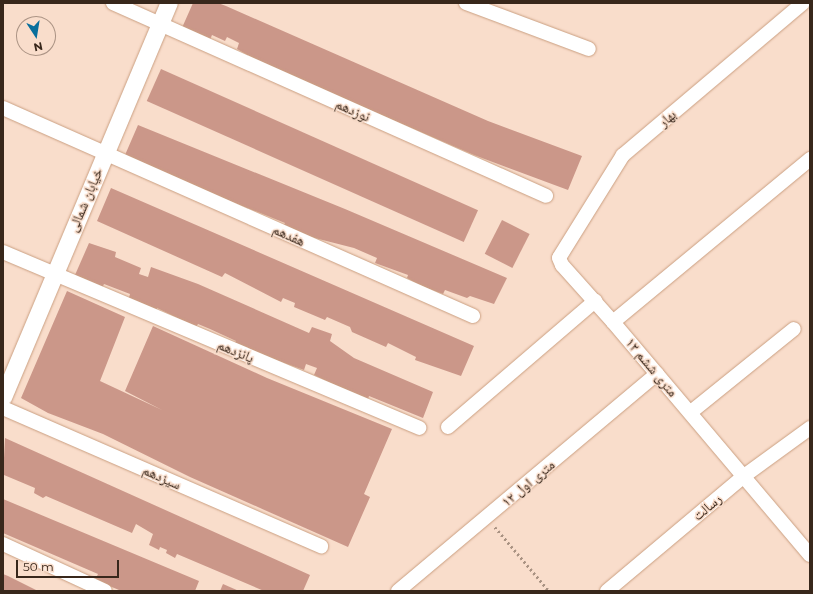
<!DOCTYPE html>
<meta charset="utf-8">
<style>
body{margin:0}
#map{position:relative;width:813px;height:594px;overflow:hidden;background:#f9ddcb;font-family:Montserrat,"Noto Naskh Arabic",sans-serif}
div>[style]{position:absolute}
.building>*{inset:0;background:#cb9789;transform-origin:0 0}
.path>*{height:2.5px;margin-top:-1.25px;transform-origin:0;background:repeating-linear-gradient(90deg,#a99282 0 2px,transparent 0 5px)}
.roads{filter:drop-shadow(0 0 1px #ca9f81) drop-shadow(0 0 1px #ca9f81)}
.minor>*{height:14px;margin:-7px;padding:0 7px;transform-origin:7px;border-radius:7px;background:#fff}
.major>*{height:17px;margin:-8.5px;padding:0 8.5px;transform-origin:8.5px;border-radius:8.5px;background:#fff}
span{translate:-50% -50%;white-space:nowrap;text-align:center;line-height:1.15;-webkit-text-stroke:3px #f9ddcb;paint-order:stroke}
.street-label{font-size:14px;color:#38271b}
.frame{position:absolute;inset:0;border:4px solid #38271b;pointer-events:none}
.north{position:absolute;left:16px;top:16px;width:40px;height:40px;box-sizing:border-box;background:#f9ddcb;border:1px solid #ac9485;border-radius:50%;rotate:168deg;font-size:11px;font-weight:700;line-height:16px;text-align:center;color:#38271b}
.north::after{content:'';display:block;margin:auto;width:14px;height:18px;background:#096f9c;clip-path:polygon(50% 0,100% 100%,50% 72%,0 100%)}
.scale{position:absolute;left:16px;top:560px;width:103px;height:18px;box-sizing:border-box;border:2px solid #38271b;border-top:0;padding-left:5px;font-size:12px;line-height:14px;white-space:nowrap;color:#38271b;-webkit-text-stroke:3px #f9ddcb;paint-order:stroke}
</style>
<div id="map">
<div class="building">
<i style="clip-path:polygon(193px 3px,218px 3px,226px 6px,488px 121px,582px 156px,568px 190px,474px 155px,261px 63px,237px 49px,239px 43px,227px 37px,225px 41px,212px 35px,209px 42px,181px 30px)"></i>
<i style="left:161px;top:69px;width:347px;height:35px;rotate:24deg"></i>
<i style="clip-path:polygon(138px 125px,345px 209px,507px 278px,494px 304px,470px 296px,467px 298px,445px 290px,443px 294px,421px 286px,407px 278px,408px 275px,375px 263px,377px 258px,354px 248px,303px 235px,284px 225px,285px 223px,195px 187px,125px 155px)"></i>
<i style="clip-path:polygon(111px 188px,474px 346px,461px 376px,415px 360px,416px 357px,388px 343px,386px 347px,352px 332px,350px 327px,327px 317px,325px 320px,294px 307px,295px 303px,283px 298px,281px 302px,225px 273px,222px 277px,97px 221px)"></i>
<i style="left:502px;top:220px;width:31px;height:38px;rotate:27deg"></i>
<i style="clip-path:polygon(89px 243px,116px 252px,115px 257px,141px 268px,139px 274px,148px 277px,151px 267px,198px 284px,309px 333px,312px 327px,332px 334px,330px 341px,354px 358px,433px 392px,423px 418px,369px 396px,368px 399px,341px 388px,314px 375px,317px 368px,306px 364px,304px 370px,273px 359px,272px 362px,234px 344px,236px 341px,210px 329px,198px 324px,196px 327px,157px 308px,156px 312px,128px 301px,130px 294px,104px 284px,102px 288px,75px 275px)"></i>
<i style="clip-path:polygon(67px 291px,125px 317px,100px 381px,162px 410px,125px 391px,153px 326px,267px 378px,392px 429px,364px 494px,370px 497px,348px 547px,190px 477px,103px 434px,48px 413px,21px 398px)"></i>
<i style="clip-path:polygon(5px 438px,310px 575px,303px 591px,264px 591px,177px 554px,175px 558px,166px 553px,167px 550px,160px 547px,159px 550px,149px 545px,153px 534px,136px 524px,132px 533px,46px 496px,43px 498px,34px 493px,35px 488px,4px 475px,3px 478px)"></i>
<i style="clip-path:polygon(3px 499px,199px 581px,195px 591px,119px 590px,95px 580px,98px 574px,3px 533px)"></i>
<i style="clip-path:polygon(3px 574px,8px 576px,38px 591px,3px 591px)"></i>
<i style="clip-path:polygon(223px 584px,239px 591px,220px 591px)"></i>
</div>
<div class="path">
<i style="left:495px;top:527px;width:84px;rotate:49.8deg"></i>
</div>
<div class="roads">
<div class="minor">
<i style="left:113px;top:3px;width:474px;rotate:24deg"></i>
<i style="left:466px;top:3px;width:131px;rotate:20.5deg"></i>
<i style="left:803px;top:3px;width:236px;rotate:139.8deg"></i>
<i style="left:623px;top:155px;width:121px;rotate:121.9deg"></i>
<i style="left:559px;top:258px;width:8px;rotate:67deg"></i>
<i style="left:562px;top:265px;width:76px;rotate:48.2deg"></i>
<i style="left:613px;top:322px;width:305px;rotate:49.8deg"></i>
<i style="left:3px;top:108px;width:514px;rotate:23.87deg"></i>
<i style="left:3px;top:252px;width:452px;rotate:22.9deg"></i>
<i style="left:613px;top:322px;width:256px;rotate:-39.6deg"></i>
<i style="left:3px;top:408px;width:347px;rotate:23.5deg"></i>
<i style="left:691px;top:412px;width:132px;rotate:-38.9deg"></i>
<i style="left:448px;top:427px;width:194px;rotate:-40.6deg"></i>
<i style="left:3px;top:544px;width:112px;rotate:24.7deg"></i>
<i style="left:398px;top:591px;width:338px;rotate:-40deg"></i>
<i style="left:607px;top:591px;width:179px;rotate:-40deg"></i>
<i style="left:744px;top:476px;width:82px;rotate:-36deg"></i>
</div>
<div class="major">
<i style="left:3px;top:397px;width:428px;rotate:-67.2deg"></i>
</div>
</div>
<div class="street-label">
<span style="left:353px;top:110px;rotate:24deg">نوزدهم</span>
<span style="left:667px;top:118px;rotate:-40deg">بهار</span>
<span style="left:85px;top:200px;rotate:-67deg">خیابان شمالی</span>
<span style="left:289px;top:235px;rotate:24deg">هفدهم</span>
<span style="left:236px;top:351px;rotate:23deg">پانزدهم</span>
<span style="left:652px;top:367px;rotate:50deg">۱۲ متری ششم</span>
<span style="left:162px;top:477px;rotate:24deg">سیزدهم</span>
<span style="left:528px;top:483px;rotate:-40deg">۱۲ متری اول</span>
<span style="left:707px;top:507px;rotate:-40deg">رسالت</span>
</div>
<div class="frame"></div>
<div class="north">N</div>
<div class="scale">50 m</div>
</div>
